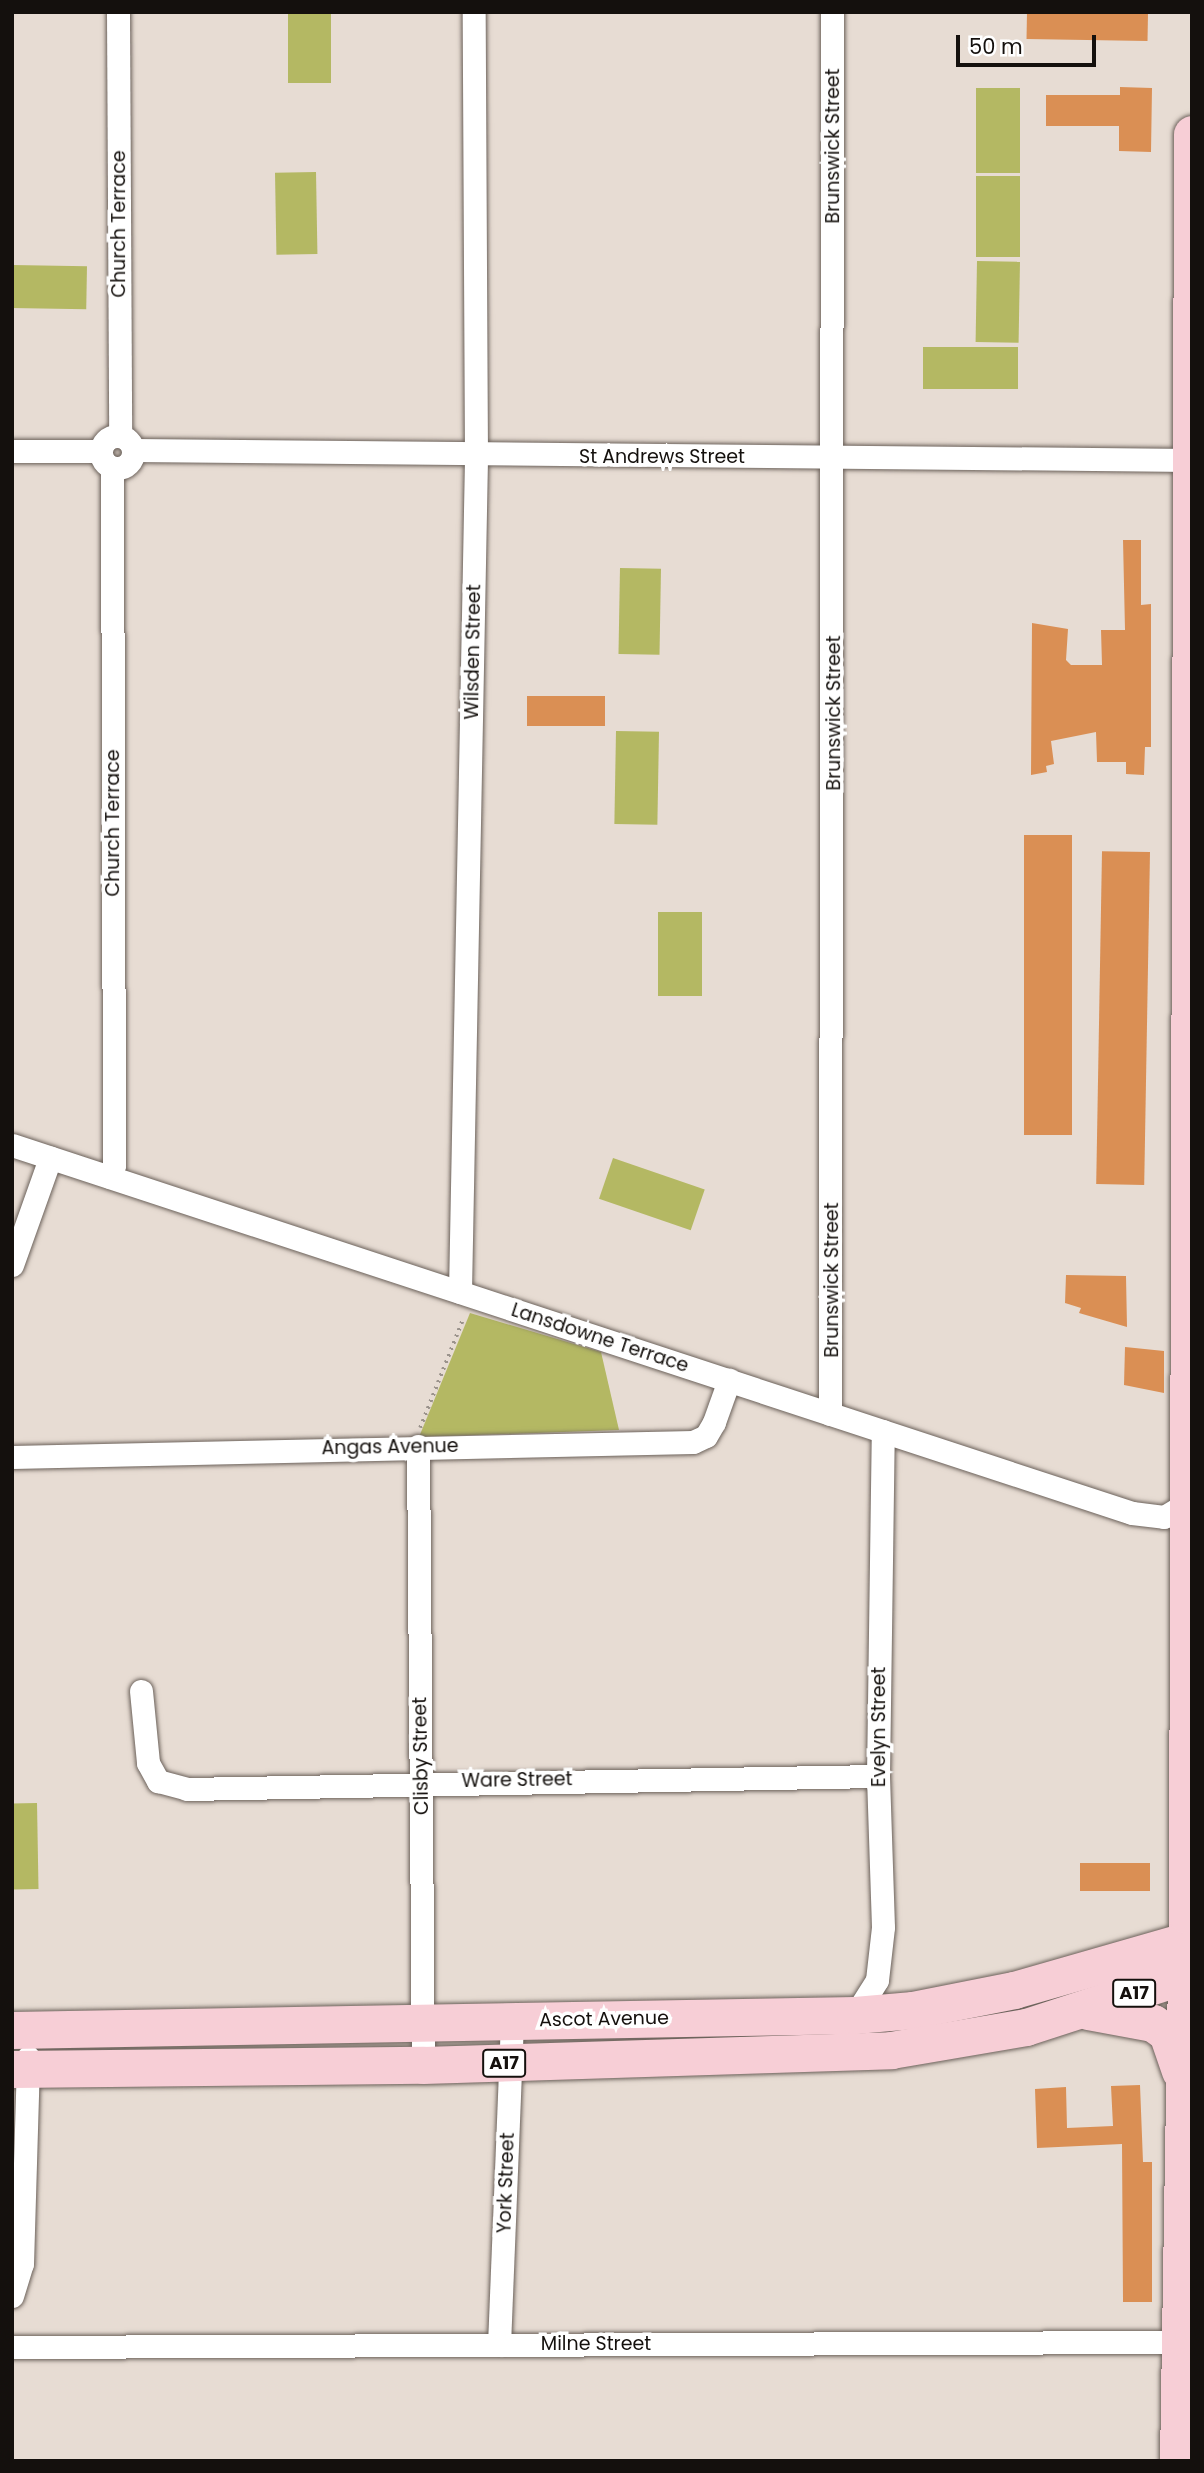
<!DOCTYPE html>
<style>
body{margin:0}
#map{position:relative;width:1204px;height:2473px;overflow:hidden;background:#e7dcd3;font-family:Poppins,sans-serif}
div>[style]{position:absolute}
.green>*{inset:0;background:#b4b863;transform-origin:0 0}
.building>*{inset:0;background:#da8f54;transform-origin:0 0}
.path>*{height:3.5px;margin-top:-1.75px;transform-origin:0;background:repeating-linear-gradient(90deg,#9b938c 0 2px,transparent 0 7px)}
.roads{filter:drop-shadow(0 0 2px #6b615a) drop-shadow(0 0 2px #6b615a)}
.minor>*{height:23px;margin:-11.5px;padding:0 11.5px;transform-origin:11.5px;border-radius:11.5px;background:#fff}
.minor>.ring{margin:-11.5px;padding:0;box-sizing:content-box;background:none;border:23px solid #fff;border-radius:50%}
.trunk>*{height:37px;margin:-18.5px;padding:0 18.5px;transform-origin:18.5px;border-radius:18.5px;background:#f7ced6}
span{translate:-50% -50%;white-space:nowrap;text-align:center;line-height:1.15;-webkit-text-stroke:7px #fff;paint-order:stroke}
.shield-label span{padding:2px 5px;background:#fff;border:2px solid;border-radius:5px;-webkit-text-stroke-width:0}
.shield-label{font-size:18px;color:#14100d;font-weight:700}
.street-label{font-size:19px;color:#14100d}
.frame{position:absolute;inset:0;border:14px solid #14100d;pointer-events:none}
.scale{position:absolute;left:956px;top:35px;width:140px;height:32px;box-sizing:border-box;border:4px solid #14100d;border-top:0;padding-left:9px;font-size:21px;line-height:24px;white-space:nowrap;color:#14100d;-webkit-text-stroke:5px #fff;paint-order:stroke}
</style>
<div id="map">
<div class="green">
<i style="left:288px;top:12px;width:43px;height:71px"></i>
<i style="left:976px;top:88px;width:44px;height:85px"></i>
<i style="left:316px;top:172px;width:82px;height:41px;rotate:89deg"></i>
<i style="left:976px;top:176px;width:44px;height:81px"></i>
<i style="left:977px;top:261px;width:43px;height:81px;rotate:1deg"></i>
<i style="left:12px;top:265px;width:75px;height:43px;rotate:1deg"></i>
<i style="left:923px;top:347px;width:95px;height:42px"></i>
<i style="left:620px;top:568px;width:41px;height:86px;rotate:1deg"></i>
<i style="left:616px;top:731px;width:43px;height:93px;rotate:1deg"></i>
<i style="left:658px;top:912px;width:44px;height:84px"></i>
<i style="left:613px;top:1158px;width:97px;height:43px;rotate:19deg"></i>
<i style="clip-path:polygon(470px 1313px,601px 1352px,619px 1430px,419px 1437px)"></i>
<i style="left:37px;top:1803px;width:86px;height:25px;rotate:89deg"></i>
</div>
<div class="building">
<i style="left:1027px;top:12px;width:121px;height:27px;rotate:1deg"></i>
<i style="clip-path:polygon(1120px 87px,1152px 88px,1151px 152px,1119px 151px,1119px 126px,1046px 126px,1046px 95px,1120px 95px)"></i>
<i style="clip-path:polygon(1123px 540px,1141px 540px,1141px 605px,1151px 604px,1151px 747px,1145px 747px,1144px 775px,1126px 774px,1126px 762px,1097px 762px,1096px 732px,1051px 741px,1054px 764px,1046px 766px,1047px 772px,1031px 775px,1032px 623px,1068px 629px,1066px 660px,1071px 665px,1102px 665px,1101px 630px,1125px 630px)"></i>
<i style="left:527px;top:696px;width:78px;height:30px"></i>
<i style="left:1024px;top:835px;width:48px;height:300px"></i>
<i style="left:1150px;top:852px;width:333px;height:48px;rotate:91deg"></i>
<i style="clip-path:polygon(1066px 1275px,1126px 1276px,1127px 1327px,1079px 1313px,1081px 1308px,1065px 1303px)"></i>
<i style="clip-path:polygon(1125px 1347px,1164px 1351px,1164px 1393px,1124px 1385px)"></i>
<i style="left:1080px;top:1863px;width:70px;height:28px"></i>
<i style="clip-path:polygon(1140px 2085px,1143px 2162px,1152px 2162px,1152px 2302px,1123px 2302px,1122px 2144px,1037px 2148px,1035px 2089px,1066px 2087px,1067px 2128px,1113px 2126px,1111px 2086px)"></i>
</div>
<div class="path">
<i style="left:420px;top:1428px;width:117px;rotate:-68.5deg"></i>
</div>
<div class="roads">
<div class="minor">
<i style="left:118px;top:12px;width:424px;rotate:89.7deg"></i>
<i class="ring" style="left:101px;top:436px;width:9px;height:9px"></i>
<i style="left:133px;top:450px;width:1058px;rotate:0.54deg"></i>
<i style="left:12px;top:451px;width:89px"></i>
<i style="left:12px;top:1145px;width:1179px;rotate:18.19deg"></i>
<i style="left:1132px;top:1513px;width:32px;rotate:7deg"></i>
<i style="left:1164px;top:1517px;width:27px;rotate:-31deg"></i>
<i style="left:110px;top:1177px;width:13px;rotate:-72deg"></i>
<i style="left:114px;top:1165px;width:697px;rotate:-90.16deg"></i>
<i style="left:12px;top:1265px;width:114px;rotate:-70.4deg"></i>
<i style="left:460px;top:1292px;width:835px;rotate:-88.9deg"></i>
<i style="left:476px;top:457px;width:445px;rotate:-90.3deg"></i>
<i style="left:830px;top:1414px;width:1402px;rotate:-89.92deg"></i>
<i style="left:418px;top:1446px;width:619px;rotate:89.54deg"></i>
<i style="left:12px;top:1457px;width:681px;rotate:-1.26deg"></i>
<i style="left:693px;top:1442px;width:14px;rotate:-25deg"></i>
<i style="left:706px;top:1436px;width:16px;rotate:-60deg"></i>
<i style="left:714px;top:1422px;width:45px;rotate:-70.3deg"></i>
<i style="left:141px;top:1691px;width:72px;rotate:84.4deg"></i>
<i style="left:148px;top:1763px;width:21px;rotate:61deg"></i>
<i style="left:158px;top:1781px;width:30px;rotate:15deg"></i>
<i style="left:187px;top:1789px;width:691px;rotate:-1.08deg"></i>
<i style="left:855px;top:2015px;width:41px;rotate:-57.8deg"></i>
<i style="left:877px;top:1980px;width:53px;rotate:-83.5deg"></i>
<i style="left:883px;top:1927px;width:151px;rotate:-91.9deg"></i>
<i style="left:878px;top:1776px;width:345px;rotate:-89.2deg"></i>
<i style="left:12px;top:2296px;width:34px;rotate:-73deg"></i>
<i style="left:22px;top:2264px;width:207px;rotate:-88.3deg"></i>
<i style="left:499px;top:2345px;width:323px;rotate:-87.7deg"></i>
<i style="left:12px;top:2347px;width:1167px;rotate:-0.25deg"></i>
</div>
<div class="trunk">
<i style="left:1088px;top:2011px;width:66px;rotate:10.5deg"></i>
<i style="left:1153px;top:2023px;width:17px;rotate:36deg"></i>
<i style="left:1167px;top:2033px;width:40px;rotate:71.1deg"></i>
<i style="left:12px;top:2030px;width:843px;rotate:-1.02deg"></i>
<i style="left:855px;top:2015px;width:58px;rotate:-4.9deg"></i>
<i style="left:913px;top:2010px;width:103px;rotate:-11.2deg"></i>
<i style="left:1014px;top:1990px;width:185px;rotate:-16deg"></i>
<i style="left:12px;top:2069px;width:411px;rotate:-0.6deg"></i>
<i style="left:423px;top:2065px;width:468px;rotate:-1.8deg"></i>
<i style="left:891px;top:2050px;width:137px;rotate:-9.7deg"></i>
<i style="left:1026px;top:2027px;width:175px;rotate:-18deg"></i>
<i style="left:1178px;top:2461px;width:546px;rotate:-89.06deg"></i>
<i style="left:1187px;top:1915px;width:1781px;rotate:-89.84deg"></i>
</div>
</div>
<div class="shield-label">
<span style="left:1134px;top:1993px">A17</span>
<span style="left:504px;top:2063px">A17</span>
</div>
<div class="street-label">
<span style="left:833px;top:146px;rotate:-90deg">Brunswick Street</span>
<span style="left:119px;top:224px;rotate:-90deg">Church Terrace</span>
<span style="left:662px;top:457px">St Andrews Street</span>
<span style="left:473px;top:652px;rotate:-89deg">Wilsden Street</span>
<span style="left:834px;top:713px;rotate:-90deg">Brunswick Street</span>
<span style="left:113px;top:823px;rotate:-90deg">Church Terrace</span>
<span style="left:832px;top:1280px;rotate:-90deg">Brunswick Street</span>
<span style="left:600px;top:1338px;rotate:18deg">Lansdowne Terrace</span>
<span style="left:390px;top:1447px;rotate:-1deg">Angas Avenue</span>
<span style="left:879px;top:1727px;rotate:-90deg">Evelyn Street</span>
<span style="left:421px;top:1756px;rotate:-91deg">Clisby Street</span>
<span style="left:517px;top:1780px;rotate:-1deg">Ware Street</span>
<span style="left:604px;top:2019px;rotate:-1deg">Ascot Avenue</span>
<span style="left:506px;top:2183px;rotate:-88deg">York Street</span>
<span style="left:596px;top:2344px">Milne Street</span>
</div>
<div class="frame"></div>
<div class="scale">50 m</div>
</div>
